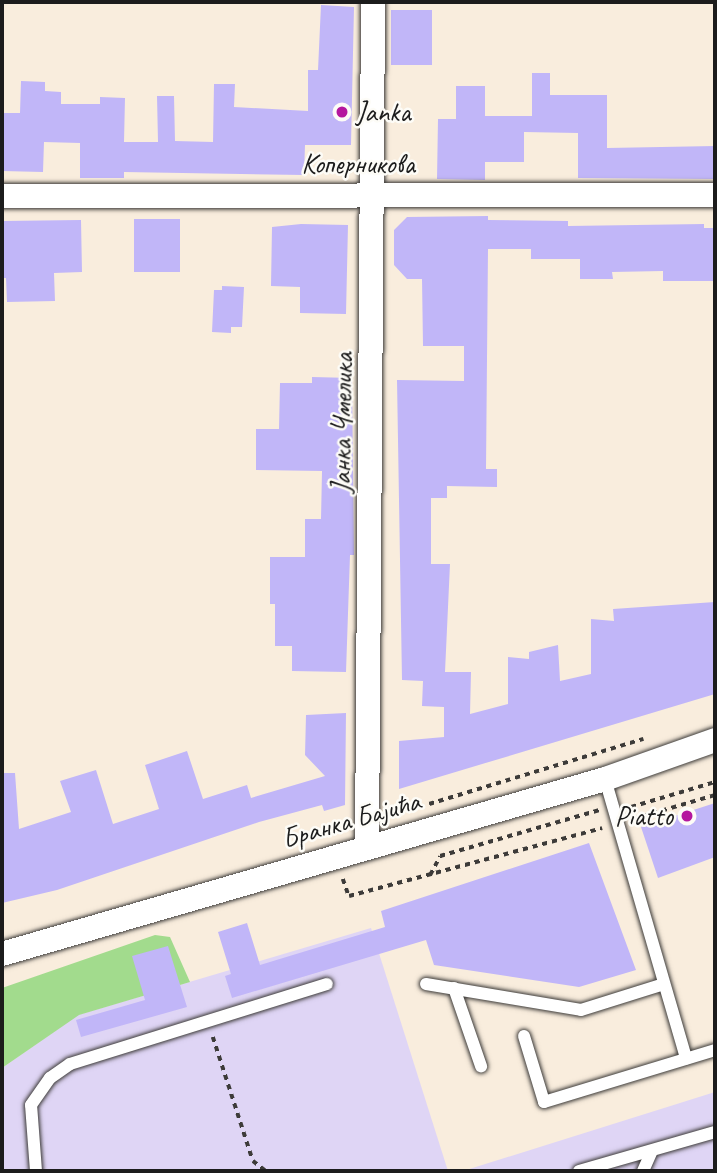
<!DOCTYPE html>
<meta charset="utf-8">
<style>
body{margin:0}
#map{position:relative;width:717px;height:1173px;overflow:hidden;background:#f9eddd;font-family:Caveat,sans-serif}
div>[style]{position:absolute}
.built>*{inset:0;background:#dfd5f5}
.green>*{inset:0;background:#a2db8d}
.building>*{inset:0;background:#c1b6f8;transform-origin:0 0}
.path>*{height:3.5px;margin-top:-1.75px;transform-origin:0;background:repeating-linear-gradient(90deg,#3d3b39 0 5px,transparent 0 10px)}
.roads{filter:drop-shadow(0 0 2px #3d3b39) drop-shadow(0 0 2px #3d3b39)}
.service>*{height:12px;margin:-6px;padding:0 6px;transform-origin:6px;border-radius:6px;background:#fff}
.minor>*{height:24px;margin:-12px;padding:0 12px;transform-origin:12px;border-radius:12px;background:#fff}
.dots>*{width:19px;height:19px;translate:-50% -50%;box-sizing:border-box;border:4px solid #fdfcf7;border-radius:50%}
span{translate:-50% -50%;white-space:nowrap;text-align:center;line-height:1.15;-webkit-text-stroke:5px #fdfcf7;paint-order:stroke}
.poi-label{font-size:28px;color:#1c1c1c}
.left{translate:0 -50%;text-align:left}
.right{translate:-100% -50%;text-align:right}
.street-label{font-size:28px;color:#1c1c1c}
.frame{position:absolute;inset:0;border:4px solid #1c1c1c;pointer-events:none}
</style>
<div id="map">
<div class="built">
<i style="clip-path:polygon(371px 928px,448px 1171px,2px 1171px,2px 1068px,78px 1015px)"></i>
<i style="clip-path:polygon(715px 1092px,715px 1171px,463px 1171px)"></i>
</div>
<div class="green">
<i style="clip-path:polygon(155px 935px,170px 937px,190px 982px,79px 1015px,2px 1068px,2px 988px)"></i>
</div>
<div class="building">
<i style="clip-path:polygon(321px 5px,354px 7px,351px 145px,305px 145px,304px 175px,124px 172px,124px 178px,80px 178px,80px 143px,44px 142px,43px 172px,2px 171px,2px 113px,20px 113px,21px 81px,45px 82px,45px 91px,61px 92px,61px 104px,100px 104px,100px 97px,125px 98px,124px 142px,158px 142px,157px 96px,174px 96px,175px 141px,213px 142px,214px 84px,235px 84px,234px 107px,308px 111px,308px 70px,318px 70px)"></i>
<i style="left:391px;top:10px;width:41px;height:55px"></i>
<i style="clip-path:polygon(532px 73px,550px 73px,550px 95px,607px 95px,607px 148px,715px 146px,715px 179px,578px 178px,578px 133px,524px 132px,524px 162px,485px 162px,485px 180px,437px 179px,438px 119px,456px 119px,456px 86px,485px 86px,485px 116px,532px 116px)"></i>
<i style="clip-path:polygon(488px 216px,488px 220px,568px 221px,568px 226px,704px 224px,704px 228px,715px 228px,715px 281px,663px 281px,663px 271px,612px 272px,613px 279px,580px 279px,580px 259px,531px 259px,531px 249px,488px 249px,486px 469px,497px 469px,497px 487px,447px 486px,447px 498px,431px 498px,431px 564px,450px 564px,445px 672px,471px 672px,470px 714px,508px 704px,508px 657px,529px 659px,529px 652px,558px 645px,560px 681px,591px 674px,591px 619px,614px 621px,613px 609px,715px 602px,715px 694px,399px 789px,399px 741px,444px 737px,444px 707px,422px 706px,423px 681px,402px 680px,397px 380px,464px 381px,464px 346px,423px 346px,422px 279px,407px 279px,394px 265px,394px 230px,407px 217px)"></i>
<i style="left:134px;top:219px;width:46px;height:53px"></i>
<i style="clip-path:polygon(81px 220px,82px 272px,54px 273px,55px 301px,7px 302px,6px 278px,2px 278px,2px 221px)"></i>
<i style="clip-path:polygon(301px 224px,348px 225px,346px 314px,300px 313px,300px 287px,271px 286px,272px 227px)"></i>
<i style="clip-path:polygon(222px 286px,244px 287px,242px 327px,231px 327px,231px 333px,212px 332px,214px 290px,222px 290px)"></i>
<i style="clip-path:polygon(312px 377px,352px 378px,354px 555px,350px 555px,346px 672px,292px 671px,292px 646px,275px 646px,275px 604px,270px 604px,270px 557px,305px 557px,305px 519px,321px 519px,322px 471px,256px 470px,256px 429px,279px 429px,280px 383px,312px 383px)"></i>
<i style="clip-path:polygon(346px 713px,345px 805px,324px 811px,322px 805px,259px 822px,57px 890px,2px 903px,2px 773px,15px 773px,19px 829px,71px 812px,60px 781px,96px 770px,113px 824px,159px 809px,145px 765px,187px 751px,203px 799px,247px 785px,251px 798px,325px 776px,305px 755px,306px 715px)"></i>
<i style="clip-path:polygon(715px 803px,715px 857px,658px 878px,641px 827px)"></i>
<i style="clip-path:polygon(589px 843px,636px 970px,579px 987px,434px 965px,426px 940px,232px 998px,225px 976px,231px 974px,218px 932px,247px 923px,260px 965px,385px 927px,381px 911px)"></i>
<i style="clip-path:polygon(168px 946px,187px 1007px,81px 1037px,76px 1020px,145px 1000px,132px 956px)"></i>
</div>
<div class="path">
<i style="left:429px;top:804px;width:224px;rotate:-16.9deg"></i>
<i style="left:631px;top:807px;width:88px;rotate:-16.6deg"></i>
<i style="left:633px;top:819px;width:85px;rotate:-16.3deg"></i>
<i style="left:430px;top:875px;width:21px;rotate:-62deg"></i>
<i style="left:440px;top:856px;width:166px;rotate:-16.1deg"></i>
<i style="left:343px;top:879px;width:18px;rotate:71deg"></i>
<i style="left:349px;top:896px;width:262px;rotate:-15deg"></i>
<i style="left:213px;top:1037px;width:130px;rotate:72.1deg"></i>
<i style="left:253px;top:1161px;width:16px;rotate:38deg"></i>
</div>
<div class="roads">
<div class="service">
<i style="left:605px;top:779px;width:291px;rotate:73.8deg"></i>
<i style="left:426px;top:984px;width:157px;rotate:9.5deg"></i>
<i style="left:581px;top:1010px;width:87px;rotate:-17.4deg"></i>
<i style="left:454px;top:988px;width:83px;rotate:70.9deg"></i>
<i style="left:524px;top:1036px;width:69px;rotate:73.1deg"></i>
<i style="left:544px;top:1102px;width:179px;rotate:-16.9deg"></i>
<i style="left:36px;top:1171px;width:66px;rotate:-94.3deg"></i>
<i style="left:31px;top:1105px;width:33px;rotate:-55deg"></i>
<i style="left:50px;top:1078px;width:24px;rotate:-35deg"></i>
<i style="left:70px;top:1064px;width:269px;rotate:-17.3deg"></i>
<i style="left:579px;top:1171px;width:141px;rotate:-16deg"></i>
<i style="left:643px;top:1171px;width:22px;rotate:-66deg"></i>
</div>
<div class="minor">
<i style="left:2px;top:196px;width:713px;rotate:-0.08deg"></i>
<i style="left:367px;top:845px;width:843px;rotate:-89.59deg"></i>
<i style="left:2px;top:954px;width:628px;rotate:-16.18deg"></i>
<i style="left:605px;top:779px;width:117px;rotate:-19.5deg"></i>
</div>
</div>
<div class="dots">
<i style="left:342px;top:112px;background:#b5179e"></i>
<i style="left:687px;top:816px;background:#b5179e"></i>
</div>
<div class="poi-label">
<span class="left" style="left:356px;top:112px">Janka</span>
<span class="right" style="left:673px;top:816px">Piatto</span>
</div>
<div class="street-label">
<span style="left:358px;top:164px">Коперникова</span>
<span style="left:342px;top:423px;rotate:-89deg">Јанка Чмелика</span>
<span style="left:351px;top:820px;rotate:-16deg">Бранка Бајића</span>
</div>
<div class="frame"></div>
</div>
